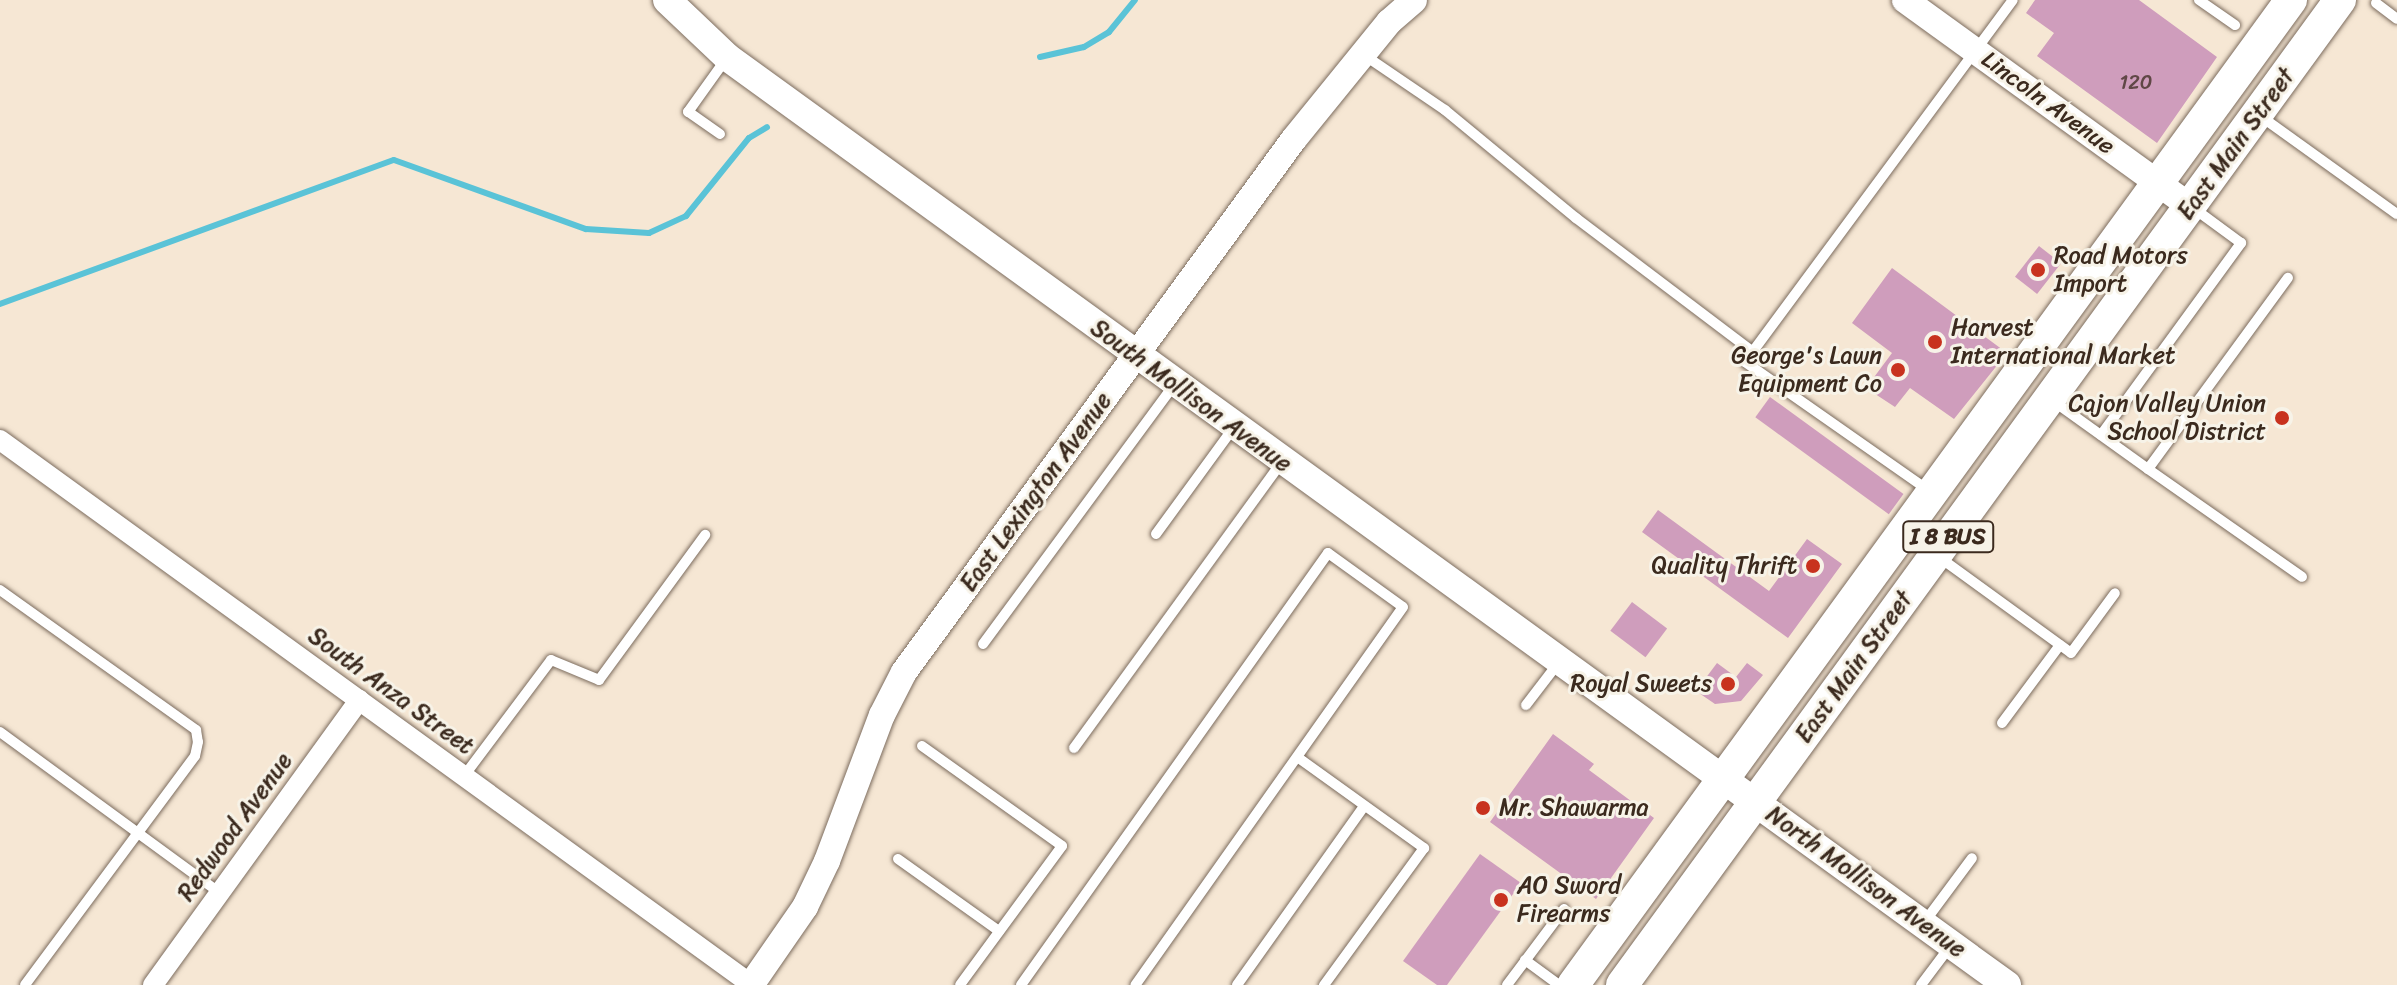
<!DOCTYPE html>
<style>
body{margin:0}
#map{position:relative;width:2397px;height:985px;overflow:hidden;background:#f6e7d4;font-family:Sriracha,sans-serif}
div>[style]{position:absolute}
.stream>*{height:6px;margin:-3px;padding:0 3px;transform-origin:3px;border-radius:3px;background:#5ac3d7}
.building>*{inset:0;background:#cf9dbc;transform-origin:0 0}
.roads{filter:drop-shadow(0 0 2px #7c6c5e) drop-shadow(0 0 2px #7c6c5e)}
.service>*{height:10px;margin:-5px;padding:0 5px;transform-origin:5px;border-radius:5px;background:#fff}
.minor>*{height:20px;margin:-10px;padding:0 10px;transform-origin:10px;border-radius:10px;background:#fff}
.tertiary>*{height:26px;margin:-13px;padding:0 13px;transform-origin:13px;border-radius:13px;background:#fff}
.secondary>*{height:28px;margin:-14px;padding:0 14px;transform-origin:14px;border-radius:14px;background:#fff}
.primary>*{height:32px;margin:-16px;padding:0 16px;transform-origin:16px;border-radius:16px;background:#fff}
.dots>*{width:22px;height:22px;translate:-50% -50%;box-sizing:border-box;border:4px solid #f7f3e8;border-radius:50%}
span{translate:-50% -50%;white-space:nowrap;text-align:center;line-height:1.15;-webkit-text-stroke:6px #f7f3e8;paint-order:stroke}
.number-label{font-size:20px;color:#604746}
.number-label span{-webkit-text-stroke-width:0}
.shield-label span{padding:2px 6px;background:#f7f3e8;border:2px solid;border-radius:6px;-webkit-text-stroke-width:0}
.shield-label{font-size:22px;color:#3b2a1e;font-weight:700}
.street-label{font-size:24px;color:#3b2a1e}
.poi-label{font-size:24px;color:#3b2a1e}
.left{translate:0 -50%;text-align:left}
.right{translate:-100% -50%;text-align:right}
</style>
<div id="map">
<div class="stream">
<i style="left:1040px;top:57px;width:45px;rotate:-12.8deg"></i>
<i style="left:1084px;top:47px;width:29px;rotate:-31deg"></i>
<i style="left:1109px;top:32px;width:41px;rotate:-50.9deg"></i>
<i style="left:0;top:304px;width:419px;rotate:-20.1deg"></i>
<i style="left:394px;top:160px;width:204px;rotate:19.8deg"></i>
<i style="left:586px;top:229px;width:63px;rotate:3.6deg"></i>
<i style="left:649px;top:233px;width:41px;rotate:-24.7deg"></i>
<i style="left:686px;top:216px;width:100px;rotate:-51.1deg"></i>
<i style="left:749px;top:138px;width:21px;rotate:-31deg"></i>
</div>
<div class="building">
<i style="clip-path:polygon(2035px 0,2139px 0,2217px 57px,2157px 143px,2037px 56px,2054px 33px,2026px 13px)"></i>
<i style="left:2039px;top:246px;width:28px;height:39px;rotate:38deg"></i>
<i style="clip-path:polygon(1892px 268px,2007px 353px,1954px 419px,1910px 388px,1895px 407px,1866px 388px,1892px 353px,1852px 323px)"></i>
<i style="left:1770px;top:397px;width:165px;height:25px;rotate:36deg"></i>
<i style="clip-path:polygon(1658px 510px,1769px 591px,1807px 539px,1842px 564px,1788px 638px,1642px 532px)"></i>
<i style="left:1632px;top:602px;width:44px;height:36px;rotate:37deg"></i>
<i style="clip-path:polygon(1717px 663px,1736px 677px,1747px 663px,1763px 675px,1741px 701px,1715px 704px,1696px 691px)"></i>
<i style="clip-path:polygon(1553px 734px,1594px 764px,1589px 770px,1654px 818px,1596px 899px,1490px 822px)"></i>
<i style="clip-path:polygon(1480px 854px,1521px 883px,1447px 985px,1437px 985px,1403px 961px)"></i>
</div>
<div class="roads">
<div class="service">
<i style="left:2199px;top:0;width:44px;rotate:34.8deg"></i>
<i style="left:2376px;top:3px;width:26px;rotate:37deg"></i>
<i style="left:1364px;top:55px;width:98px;rotate:34.2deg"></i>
<i style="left:1445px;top:110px;width:170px;rotate:39.5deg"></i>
<i style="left:1576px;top:218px;width:222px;rotate:37.1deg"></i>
<i style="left:2259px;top:115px;width:170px;rotate:35.7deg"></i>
<i style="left:720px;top:134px;width:39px;rotate:-145deg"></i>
<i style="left:688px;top:112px;width:65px;rotate:-54.4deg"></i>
<i style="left:2052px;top:400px;width:118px;rotate:35.7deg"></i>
<i style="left:2148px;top:469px;width:237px;rotate:-53.8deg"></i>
<i style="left:2101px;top:435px;width:238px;rotate:-53.9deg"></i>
<i style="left:2241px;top:243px;width:61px;rotate:-143.7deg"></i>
<i style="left:2148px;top:469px;width:188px;rotate:35deg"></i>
<i style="left:1928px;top:490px;width:223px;rotate:-145deg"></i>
<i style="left:1745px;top:362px;width:450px;rotate:-53.5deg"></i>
<i style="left:1156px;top:534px;width:132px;rotate:-53.9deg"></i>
<i style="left:1939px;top:557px;width:163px;rotate:36deg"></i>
<i style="left:2071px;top:653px;width:74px;rotate:-53.7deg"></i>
<i style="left:0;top:590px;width:241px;rotate:35.5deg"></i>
<i style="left:196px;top:730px;width:12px;rotate:81deg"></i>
<i style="left:198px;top:742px;width:14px;rotate:102deg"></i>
<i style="left:195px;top:756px;width:285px;rotate:126.6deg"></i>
<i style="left:983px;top:644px;width:322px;rotate:-53.6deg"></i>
<i style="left:1526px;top:705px;width:54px;rotate:-52.5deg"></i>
<i style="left:2002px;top:723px;width:97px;rotate:-53.4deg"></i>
<i style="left:0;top:732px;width:273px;rotate:36.2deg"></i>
<i style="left:922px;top:746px;width:172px;rotate:35.5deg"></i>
<i style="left:1062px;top:846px;width:172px;rotate:126.3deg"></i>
<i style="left:1074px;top:748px;width:354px;rotate:-54deg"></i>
<i style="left:1300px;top:759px;width:153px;rotate:35.7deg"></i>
<i style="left:1424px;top:848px;width:170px;rotate:126.1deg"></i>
<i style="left:464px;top:776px;width:145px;rotate:-53.1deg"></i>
<i style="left:551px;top:660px;width:52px;rotate:22.6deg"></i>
<i style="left:599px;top:680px;width:180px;rotate:-53.8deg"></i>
<i style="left:898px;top:859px;width:124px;rotate:35.5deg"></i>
<i style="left:1923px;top:924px;width:82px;rotate:-53.4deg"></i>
<i style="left:1525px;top:960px;width:42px;rotate:36.3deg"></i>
<i style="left:1021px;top:985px;width:530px;rotate:-54.6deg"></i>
<i style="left:1328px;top:553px;width:92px;rotate:35.8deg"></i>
<i style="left:1403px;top:607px;width:463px;rotate:125.3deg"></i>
<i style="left:1237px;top:985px;width:219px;rotate:-54.6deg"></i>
<i style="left:1507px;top:985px;width:95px;rotate:-53.1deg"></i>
<i style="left:1921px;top:985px;width:50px;rotate:-53.1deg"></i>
</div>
<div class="minor">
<i style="left:0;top:440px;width:929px;rotate:35.93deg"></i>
<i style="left:153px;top:985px;width:352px;rotate:-54.1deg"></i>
</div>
<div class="tertiary">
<i style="left:1905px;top:0;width:352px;rotate:35.9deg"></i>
<i style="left:751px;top:985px;width:95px;rotate:-55.3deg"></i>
<i style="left:805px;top:907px;width:51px;rotate:-64.4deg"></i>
<i style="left:827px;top:861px;width:156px;rotate:-69.4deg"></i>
<i style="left:882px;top:715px;width:48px;rotate:-62.9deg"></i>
<i style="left:904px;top:672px;width:660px;rotate:-53.81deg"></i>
<i style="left:1294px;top:139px;width:151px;rotate:-50.9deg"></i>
<i style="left:1389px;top:22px;width:33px;rotate:-41deg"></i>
</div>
<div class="secondary">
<i style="left:667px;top:0;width:83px;rotate:43.5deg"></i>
<i style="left:727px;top:57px;width:1581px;rotate:35.94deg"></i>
</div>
<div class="primary">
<i style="left:1573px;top:985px;width:1219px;rotate:-53.91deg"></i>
<i style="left:1622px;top:985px;width:1219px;rotate:-53.91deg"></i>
</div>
</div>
<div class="dots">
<i style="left:2038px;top:270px;background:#c8321e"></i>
<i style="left:1935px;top:342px;background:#c8321e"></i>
<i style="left:1898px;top:370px;background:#c8321e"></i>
<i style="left:2282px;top:418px;background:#c8321e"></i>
<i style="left:1813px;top:566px;background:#c8321e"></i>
<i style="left:1728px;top:684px;background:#c8321e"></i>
<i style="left:1483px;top:808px;background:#c8321e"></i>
<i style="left:1501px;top:900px;background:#c8321e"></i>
</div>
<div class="number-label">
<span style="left:2136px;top:82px">120</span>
</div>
<div class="shield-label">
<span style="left:1948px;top:537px">I 8 BUS</span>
</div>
<div class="street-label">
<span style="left:2048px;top:103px;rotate:36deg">Lincoln Avenue</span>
<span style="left:2236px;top:144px;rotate:-54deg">East Main Street</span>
<span style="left:1191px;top:396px;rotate:36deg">South Mollison Avenue</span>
<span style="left:1036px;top:492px;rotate:-54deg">East Lexington Avenue</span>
<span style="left:1854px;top:667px;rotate:-54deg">East Main Street</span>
<span style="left:391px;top:691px;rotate:36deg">South Anza Street</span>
<span style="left:235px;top:827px;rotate:-54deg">Redwood Avenue</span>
<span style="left:1866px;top:882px;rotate:36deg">North Mollison Avenue</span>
</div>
<div class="poi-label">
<span class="left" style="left:2054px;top:270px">Road Motors<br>Import</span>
<span class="left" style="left:1951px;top:342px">Harvest<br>International Market</span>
<span class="right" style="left:1882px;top:370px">George's Lawn<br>Equipment Co</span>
<span class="right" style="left:2266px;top:418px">Cajon Valley Union<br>School District</span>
<span class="right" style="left:1797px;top:566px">Quality Thrift</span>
<span class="right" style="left:1712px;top:684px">Royal Sweets</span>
<span class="left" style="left:1499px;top:808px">Mr. Shawarma</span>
<span class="left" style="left:1517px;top:900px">AO Sword<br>Firearms</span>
</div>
</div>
